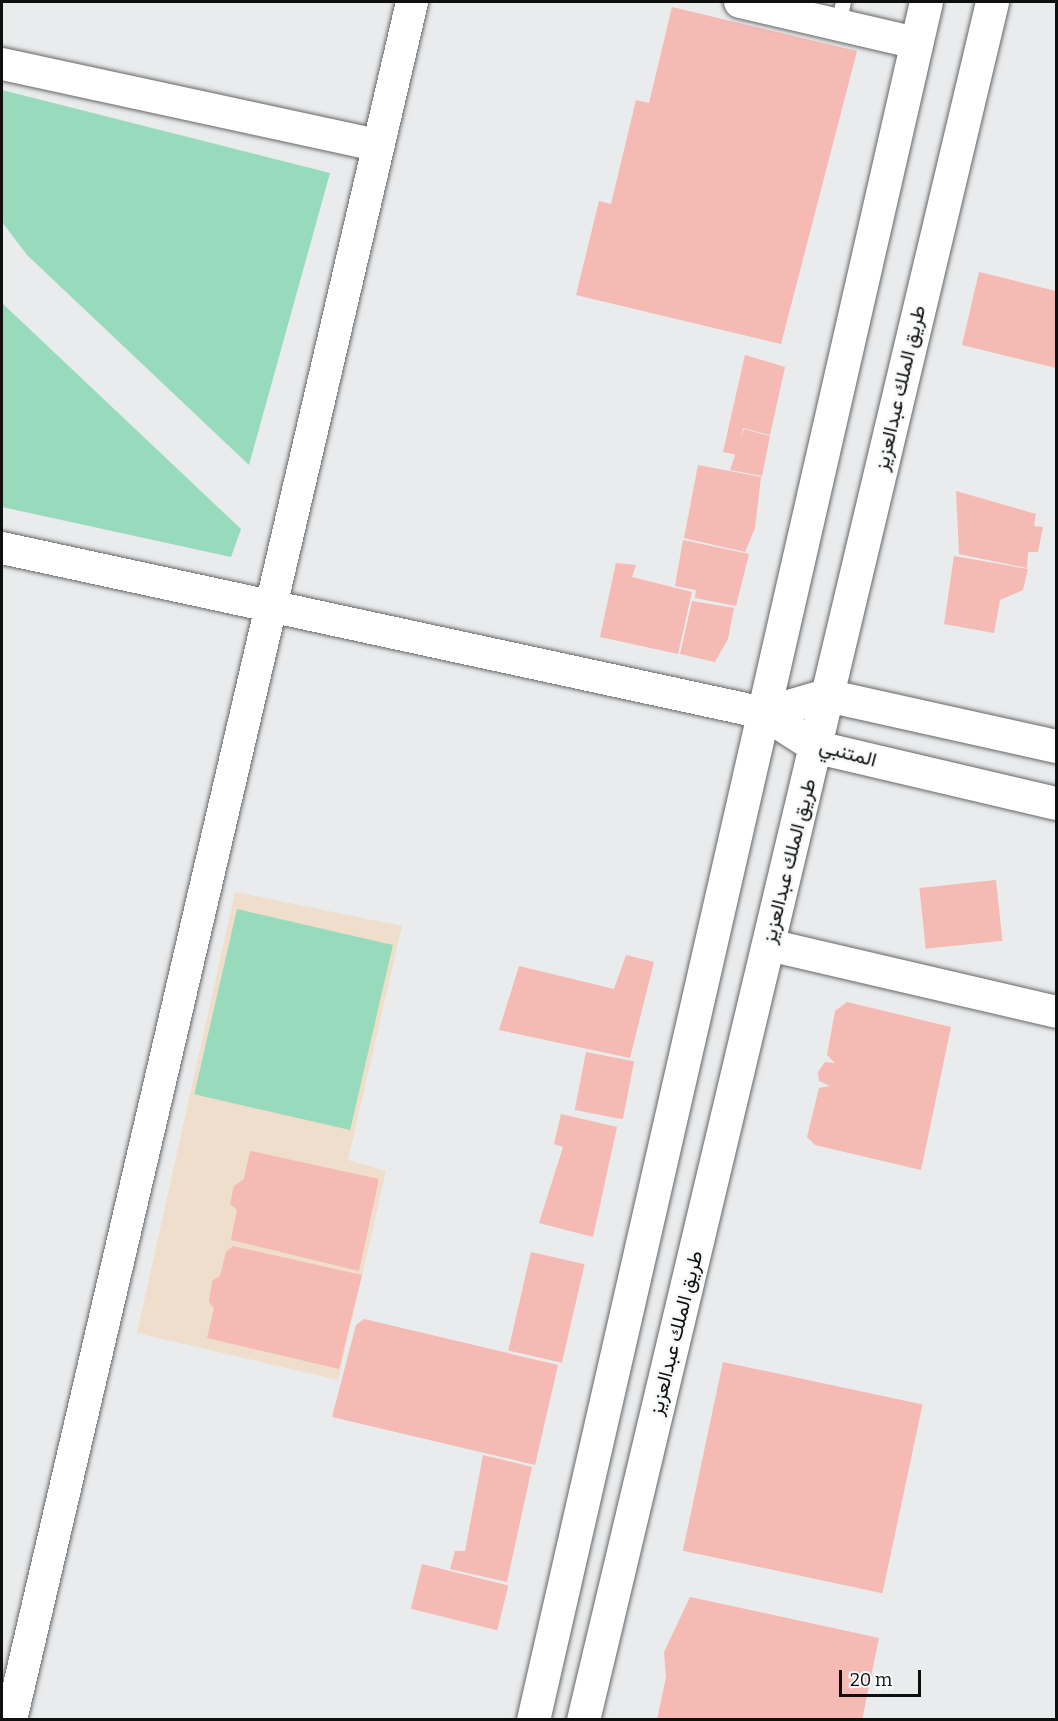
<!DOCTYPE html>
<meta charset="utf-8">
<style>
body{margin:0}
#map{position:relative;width:1058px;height:1721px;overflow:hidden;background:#eaebec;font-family:Bitter,Vazirmatn,serif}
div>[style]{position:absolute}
.education>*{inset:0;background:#efdecc}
.green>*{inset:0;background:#97dbbc;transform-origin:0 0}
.building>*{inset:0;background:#f4bab3;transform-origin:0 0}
.roads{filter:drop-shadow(0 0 2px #666768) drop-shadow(0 0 2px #666768)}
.lane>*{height:15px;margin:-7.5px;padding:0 7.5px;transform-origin:7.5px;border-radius:7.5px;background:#fff}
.street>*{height:32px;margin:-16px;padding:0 16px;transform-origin:16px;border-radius:16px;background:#fff}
.secondary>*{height:33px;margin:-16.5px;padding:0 16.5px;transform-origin:16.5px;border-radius:16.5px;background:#fff}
.highway>*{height:33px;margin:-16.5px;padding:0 16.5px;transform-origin:16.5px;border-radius:16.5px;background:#fff}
span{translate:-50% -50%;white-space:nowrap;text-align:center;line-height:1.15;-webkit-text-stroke:4.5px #f7f8f9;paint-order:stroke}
.street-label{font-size:20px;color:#0e0f0f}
.frame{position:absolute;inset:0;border:3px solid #0e0f0f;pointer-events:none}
.scale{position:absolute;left:839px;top:1670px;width:82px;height:27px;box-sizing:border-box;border:3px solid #0e0f0f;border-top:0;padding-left:8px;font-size:18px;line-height:21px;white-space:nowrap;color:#0e0f0f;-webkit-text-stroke:4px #f7f8f9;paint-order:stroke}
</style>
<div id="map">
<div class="education">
<i style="clip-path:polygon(235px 892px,402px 926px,348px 1160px,386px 1171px,338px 1380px,137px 1333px)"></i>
</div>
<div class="green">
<i style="clip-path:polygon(2px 90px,330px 173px,249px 465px,27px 255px,2px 222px)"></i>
<i style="clip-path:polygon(2px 303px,241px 529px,231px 557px,2px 507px)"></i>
<i style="left:237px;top:909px;width:160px;height:190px;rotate:13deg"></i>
</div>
<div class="building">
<i style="clip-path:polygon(672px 7px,857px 51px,781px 344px,576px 295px,599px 201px,611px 204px,636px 100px,649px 103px)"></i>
<i style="clip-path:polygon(979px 272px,1056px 291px,1056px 368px,962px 345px)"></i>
<i style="clip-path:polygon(745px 355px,785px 367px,770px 435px,743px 428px,738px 455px,723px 452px)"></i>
<i style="clip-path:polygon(744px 429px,770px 436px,762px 476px,730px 470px)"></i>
<i style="clip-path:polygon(698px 465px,761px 477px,755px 528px,745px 552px,684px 538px)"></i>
<i style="clip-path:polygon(956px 491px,1036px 514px,1034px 526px,1043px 527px,1038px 552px,1028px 552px,1027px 568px,959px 554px)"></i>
<i style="clip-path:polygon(683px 540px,749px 554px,736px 606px,695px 598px,696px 590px,675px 586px)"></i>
<i style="clip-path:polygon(954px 556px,1028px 569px,1023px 590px,1000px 600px,994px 633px,944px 624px)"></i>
<i style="clip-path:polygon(616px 563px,636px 565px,632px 577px,692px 592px,678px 654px,600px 637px)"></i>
<i style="clip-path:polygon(692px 601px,734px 608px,728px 639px,715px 662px,680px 654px)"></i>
<i style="left:996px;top:880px;width:61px;height:77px;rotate:84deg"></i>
<i style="clip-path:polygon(626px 955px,654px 962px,630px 1058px,499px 1030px,519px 966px,614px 989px)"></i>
<i style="clip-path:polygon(847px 1002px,951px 1027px,921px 1170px,815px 1145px,807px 1137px,819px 1088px,830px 1086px,819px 1081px,818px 1072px,825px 1062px,835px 1063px,827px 1055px,835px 1011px)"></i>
<i style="left:586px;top:1052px;width:49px;height:59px;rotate:11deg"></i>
<i style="clip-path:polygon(561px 1114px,617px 1127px,593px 1237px,539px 1223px,563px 1147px,554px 1144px)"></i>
<i style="clip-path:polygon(250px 1151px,379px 1179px,359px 1271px,231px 1240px,237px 1210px,230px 1204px,234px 1186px,244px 1179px)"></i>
<i style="clip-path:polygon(233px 1246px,362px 1275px,339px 1369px,207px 1338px,214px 1308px,209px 1302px,212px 1281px,220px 1276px,226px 1252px)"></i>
<i style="left:531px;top:1252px;width:55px;height:101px;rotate:13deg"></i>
<i style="clip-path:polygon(364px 1319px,558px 1365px,535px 1465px,332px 1417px,356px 1325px)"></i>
<i style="left:723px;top:1362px;width:204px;height:193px;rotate:12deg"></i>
<i style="clip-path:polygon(483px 1455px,532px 1467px,507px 1582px,450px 1569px,455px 1551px,465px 1551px)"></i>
<i style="left:422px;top:1564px;width:89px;height:46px;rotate:14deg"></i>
<i style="clip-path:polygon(690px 1597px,879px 1638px,862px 1720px,657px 1720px,666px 1677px,664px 1652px)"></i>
</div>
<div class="roads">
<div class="lane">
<i style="left:838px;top:25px;width:24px;rotate:-78deg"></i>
</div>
<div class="street">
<i style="left:740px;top:2px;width:181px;rotate:13.1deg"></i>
<i style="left:2px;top:64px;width:385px;rotate:12.2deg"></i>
<i style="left:2px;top:548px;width:780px;rotate:12.22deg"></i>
<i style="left:769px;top:945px;width:295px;rotate:13.1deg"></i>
<i style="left:11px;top:1720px;width:1764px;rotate:-76.86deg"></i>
</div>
<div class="secondary">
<i style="left:764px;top:713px;width:63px;rotate:32.7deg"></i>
<i style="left:817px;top:747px;width:245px;rotate:13.2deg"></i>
<i style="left:764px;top:713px;width:65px;rotate:-16.2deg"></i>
<i style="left:826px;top:695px;width:236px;rotate:12.5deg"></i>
</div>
<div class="highway">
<i style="left:533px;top:1720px;width:1762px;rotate:-77.12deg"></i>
<i style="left:583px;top:1720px;width:1766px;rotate:-76.61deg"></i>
</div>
</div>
<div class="street-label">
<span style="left:900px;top:388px;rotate:-77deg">طريق الملك عبدالعزيز</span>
<span style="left:848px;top:753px;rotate:15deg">المتنبي</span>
<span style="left:789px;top:861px;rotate:-76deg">طريق الملك عبدالعزيز</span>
<span style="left:676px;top:1333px;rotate:-76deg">طريق الملك عبدالعزيز</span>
</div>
<div class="frame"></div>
<div class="scale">20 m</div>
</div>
